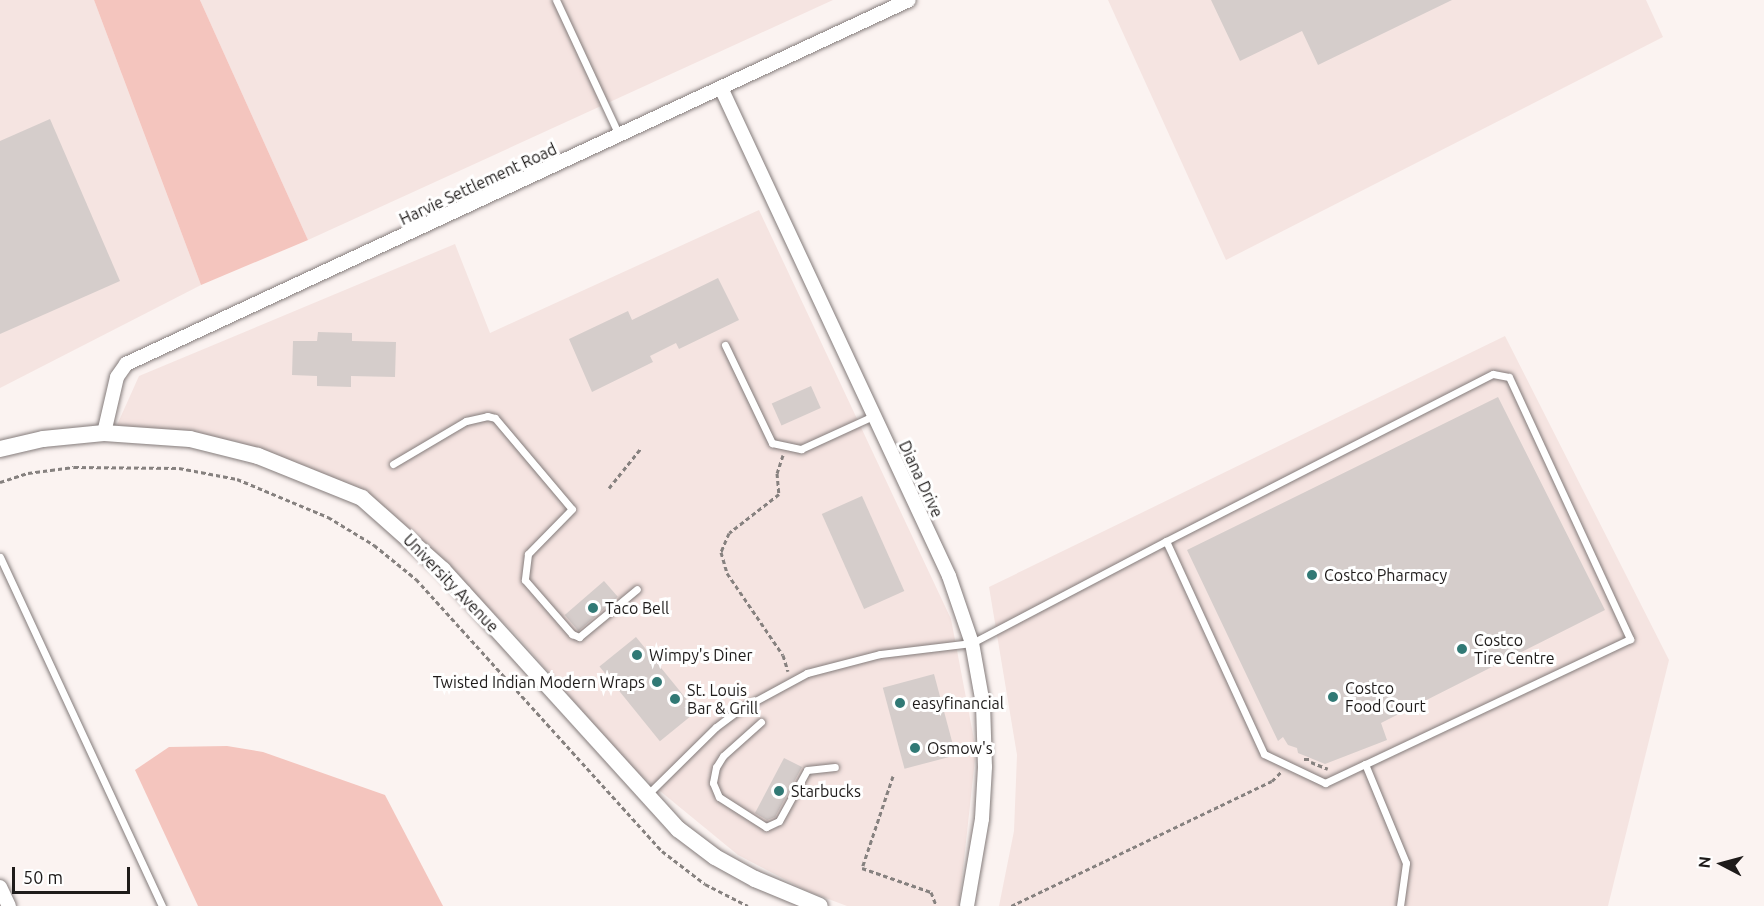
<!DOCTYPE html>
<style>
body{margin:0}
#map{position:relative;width:1764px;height:906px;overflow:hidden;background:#fbf3f1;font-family:Ubuntu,sans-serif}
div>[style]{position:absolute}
.built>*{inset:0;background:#f5e4e1}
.green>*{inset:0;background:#f4c5be}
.building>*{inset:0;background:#d5cdcb;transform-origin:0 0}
.path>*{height:3px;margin-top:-1.5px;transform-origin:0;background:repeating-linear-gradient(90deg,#86817f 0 4.5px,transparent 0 7.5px)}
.roads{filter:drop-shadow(0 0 2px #847c7b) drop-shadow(0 0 2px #847c7b)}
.service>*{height:7px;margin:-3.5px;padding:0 3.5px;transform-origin:3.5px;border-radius:3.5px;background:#fff}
.minor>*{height:14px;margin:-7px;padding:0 7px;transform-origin:7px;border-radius:7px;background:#fff}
.tertiary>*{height:16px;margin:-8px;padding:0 8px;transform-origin:8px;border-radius:8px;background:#fff}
.dots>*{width:16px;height:16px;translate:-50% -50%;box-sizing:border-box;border:3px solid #fff;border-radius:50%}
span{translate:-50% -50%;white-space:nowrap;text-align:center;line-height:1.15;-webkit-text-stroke:6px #fff;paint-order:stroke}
.street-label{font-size:16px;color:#1e1b1a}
.poi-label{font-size:16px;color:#1e1b1a}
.left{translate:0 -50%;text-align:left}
.right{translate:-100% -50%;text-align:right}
.north{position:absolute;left:1692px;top:834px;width:60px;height:60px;-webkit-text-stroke:4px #fff;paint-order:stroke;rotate:276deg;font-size:16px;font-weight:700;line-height:24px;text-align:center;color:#1e1b1a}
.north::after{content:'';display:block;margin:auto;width:21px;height:27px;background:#1e1b1a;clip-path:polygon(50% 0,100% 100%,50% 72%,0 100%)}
.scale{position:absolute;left:12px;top:867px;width:118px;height:27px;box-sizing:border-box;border:3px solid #1e1b1a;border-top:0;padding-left:8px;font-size:18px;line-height:21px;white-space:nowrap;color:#1e1b1a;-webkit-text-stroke:4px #fff;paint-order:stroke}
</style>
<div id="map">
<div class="built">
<i style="clip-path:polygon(0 0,94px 0,201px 285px,0 388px)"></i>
<i style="clip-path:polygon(200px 0,833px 0,308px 240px)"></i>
<i style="clip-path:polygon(1108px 0,1646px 0,1663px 37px,1226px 260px)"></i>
<i style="clip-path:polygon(759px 210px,951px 619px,976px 750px,959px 906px,847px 906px,807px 891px,738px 855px,632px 768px,516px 635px,405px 525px,362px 489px,235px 441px,117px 425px,139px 376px,455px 244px,490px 333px)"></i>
<i style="clip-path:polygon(1505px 336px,1669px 660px,1608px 906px,999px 906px,1014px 831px,1017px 755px,989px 587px)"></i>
</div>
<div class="green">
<i style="clip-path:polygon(94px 0,200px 0,308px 240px,201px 285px)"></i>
<i style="clip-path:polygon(227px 746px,263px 752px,385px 795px,443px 906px,198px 906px,135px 770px,169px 747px)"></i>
</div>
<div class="building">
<i style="clip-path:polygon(1211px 0,1452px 0,1318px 65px,1302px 31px,1240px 61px)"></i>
<i style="clip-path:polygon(50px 119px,120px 281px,0 334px,0 141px)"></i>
<i style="clip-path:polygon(718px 278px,739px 320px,679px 349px,676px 343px,650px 356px,653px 362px,592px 392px,569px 339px,628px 311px,632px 320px)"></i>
<i style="clip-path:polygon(318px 332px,352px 333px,352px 341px,396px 342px,395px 377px,351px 376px,351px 387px,317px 386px,317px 376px,292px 375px,293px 341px,317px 341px)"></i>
<i style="left:811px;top:386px;width:24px;height:43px;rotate:66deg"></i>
<i style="clip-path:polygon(1498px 397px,1605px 610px,1381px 723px,1387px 740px,1325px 764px,1298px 753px,1297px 748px,1288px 745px,1283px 737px,1278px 741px,1187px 550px)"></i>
<i style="left:862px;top:496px;width:104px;height:44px;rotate:66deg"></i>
<i style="left:604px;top:581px;width:21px;height:52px;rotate:49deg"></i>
<i style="left:636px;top:637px;width:96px;height:47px;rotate:51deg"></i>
<i style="left:934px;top:674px;width:84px;height:53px;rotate:75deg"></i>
<i style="clip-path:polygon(784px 758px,802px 767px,775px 817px,767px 820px,755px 813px)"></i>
</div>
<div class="path">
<i style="left:783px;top:455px;width:19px;rotate:108deg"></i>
<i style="left:777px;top:473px;width:21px;rotate:85deg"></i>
<i style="left:779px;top:494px;width:63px;rotate:142deg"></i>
<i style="left:729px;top:533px;width:21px;rotate:113deg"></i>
<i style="left:721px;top:552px;width:22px;rotate:74deg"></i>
<i style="left:727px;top:573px;width:99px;rotate:55.7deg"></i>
<i style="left:783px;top:655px;width:17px;rotate:73deg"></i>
<i style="left:0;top:482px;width:29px;rotate:-18deg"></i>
<i style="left:28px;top:473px;width:46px;rotate:-7.4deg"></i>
<i style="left:74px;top:467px;width:105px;rotate:0.5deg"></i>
<i style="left:179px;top:468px;width:59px;rotate:10.7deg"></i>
<i style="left:237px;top:479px;width:99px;rotate:22.7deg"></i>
<i style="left:328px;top:517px;width:54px;rotate:31.3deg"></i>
<i style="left:374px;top:545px;width:54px;rotate:39deg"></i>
<i style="left:416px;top:579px;width:367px;rotate:47.9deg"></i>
<i style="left:662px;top:851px;width:54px;rotate:37.5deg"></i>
<i style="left:705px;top:884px;width:48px;rotate:27.1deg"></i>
<i style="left:609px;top:488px;width:51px;rotate:-51.3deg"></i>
<i style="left:1304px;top:759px;width:8px"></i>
<i style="left:1311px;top:762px;width:18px;rotate:22deg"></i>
<i style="left:893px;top:776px;width:97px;rotate:108.6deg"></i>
<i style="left:862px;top:868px;width:73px;rotate:19.2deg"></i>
<i style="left:931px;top:892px;width:14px;rotate:69deg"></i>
<i style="left:1011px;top:906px;width:289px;rotate:-25.6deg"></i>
<i style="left:1272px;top:781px;width:13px;rotate:-45deg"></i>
</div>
<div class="roads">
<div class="service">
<i style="left:556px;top:0;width:151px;rotate:65deg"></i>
<i style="left:725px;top:345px;width:109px;rotate:64.4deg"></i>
<i style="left:772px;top:443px;width:30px;rotate:12deg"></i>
<i style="left:801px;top:449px;width:79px;rotate:-24.6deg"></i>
<i style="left:393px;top:464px;width:85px;rotate:-30.5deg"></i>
<i style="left:466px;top:421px;width:22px;rotate:-13deg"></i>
<i style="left:487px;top:416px;width:8px;rotate:14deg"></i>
<i style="left:495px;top:418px;width:119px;rotate:49.8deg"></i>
<i style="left:572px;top:509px;width:63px;rotate:134.4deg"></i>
<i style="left:528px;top:554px;width:26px;rotate:97deg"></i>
<i style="left:525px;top:580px;width:72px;rotate:49deg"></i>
<i style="left:572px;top:634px;width:8px;rotate:23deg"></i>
<i style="left:579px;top:637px;width:75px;rotate:-39.6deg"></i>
<i style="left:1166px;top:541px;width:367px;rotate:-27.1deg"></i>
<i style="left:1493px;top:374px;width:16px;rotate:11deg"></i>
<i style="left:1509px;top:377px;width:289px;rotate:65.2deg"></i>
<i style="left:1630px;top:639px;width:293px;rotate:154.7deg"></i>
<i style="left:1365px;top:764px;width:107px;rotate:67.5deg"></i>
<i style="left:1406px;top:863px;width:43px;rotate:97.9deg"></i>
<i style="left:0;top:557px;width:385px;rotate:65.1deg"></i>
<i style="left:761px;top:722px;width:51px;rotate:138.2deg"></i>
<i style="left:723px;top:756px;width:13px;rotate:122deg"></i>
<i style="left:716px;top:767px;width:16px;rotate:101deg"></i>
<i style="left:713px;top:783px;width:15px;rotate:67deg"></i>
<i style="left:719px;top:797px;width:56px;rotate:32.6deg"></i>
<i style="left:766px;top:827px;width:14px;rotate:-25deg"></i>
<i style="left:779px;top:821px;width:58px;rotate:-61.2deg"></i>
<i style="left:807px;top:770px;width:28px;rotate:-6deg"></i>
<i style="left:648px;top:794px;width:95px;rotate:-44.6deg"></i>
<i style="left:716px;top:727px;width:26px;rotate:-37deg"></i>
<i style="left:737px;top:711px;width:80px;rotate:-28.5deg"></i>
<i style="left:807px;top:673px;width:75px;rotate:-14.6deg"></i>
<i style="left:880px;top:654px;width:93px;rotate:-6.8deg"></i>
<i style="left:972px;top:643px;width:219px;rotate:-27.7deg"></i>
<i style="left:1166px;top:541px;width:234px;rotate:65.3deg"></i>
<i style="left:1264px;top:754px;width:68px;rotate:25.4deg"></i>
<i style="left:1325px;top:783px;width:44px;rotate:-25.4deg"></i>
</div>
<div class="minor">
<i style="left:722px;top:90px;width:536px;rotate:64.96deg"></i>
<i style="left:949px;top:576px;width:71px;rotate:71.1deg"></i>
<i style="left:972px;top:643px;width:62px;rotate:79.8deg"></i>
<i style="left:983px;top:704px;width:63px;rotate:88.2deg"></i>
<i style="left:985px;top:767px;width:52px;rotate:93.3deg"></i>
<i style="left:982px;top:819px;width:88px;rotate:99.8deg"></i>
<i style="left:104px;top:433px;width:57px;rotate:-76.9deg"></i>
<i style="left:117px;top:377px;width:16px;rotate:-55deg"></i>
<i style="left:126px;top:364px;width:863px;rotate:-24.93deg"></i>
<i style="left:0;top:887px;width:21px;rotate:65deg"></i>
</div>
<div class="tertiary">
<i style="left:0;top:449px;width:44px;rotate:-13.1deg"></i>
<i style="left:43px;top:439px;width:61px;rotate:-5.6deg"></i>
<i style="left:104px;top:433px;width:86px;rotate:4deg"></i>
<i style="left:190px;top:439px;width:70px;rotate:14deg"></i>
<i style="left:258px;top:456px;width:112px;rotate:22deg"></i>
<i style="left:362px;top:498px;width:108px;rotate:41.6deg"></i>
<i style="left:443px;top:570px;width:350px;rotate:47.8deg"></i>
<i style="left:678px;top:829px;width:46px;rotate:37.1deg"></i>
<i style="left:715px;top:857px;width:46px;rotate:28.8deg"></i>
<i style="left:755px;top:879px;width:70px;rotate:22.6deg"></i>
</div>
</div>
<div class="dots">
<i style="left:1312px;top:575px;background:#317975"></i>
<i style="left:593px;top:608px;background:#317975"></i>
<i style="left:1462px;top:649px;background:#317975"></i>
<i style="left:637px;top:655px;background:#317975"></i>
<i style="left:657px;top:682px;background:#317975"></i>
<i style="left:1333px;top:697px;background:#317975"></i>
<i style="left:675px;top:699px;background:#317975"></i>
<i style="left:900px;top:703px;background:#317975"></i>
<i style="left:915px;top:748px;background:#317975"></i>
<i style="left:779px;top:791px;background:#317975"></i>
</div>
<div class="street-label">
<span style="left:478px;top:184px;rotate:-25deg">Harvie Settlement Road</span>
<span style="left:921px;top:479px;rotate:65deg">Diana Drive</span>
<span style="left:451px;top:583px;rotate:46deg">University Avenue</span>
</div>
<div class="poi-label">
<span class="left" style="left:1324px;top:575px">Costco Pharmacy</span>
<span class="left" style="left:605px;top:608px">Taco Bell</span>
<span class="left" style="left:1474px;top:649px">Costco<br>Tire Centre</span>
<span class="left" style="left:649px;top:655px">Wimpy's Diner</span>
<span class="right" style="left:645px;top:682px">Twisted Indian Modern Wraps</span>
<span class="left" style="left:1345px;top:697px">Costco<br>Food Court</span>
<span class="left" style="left:687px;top:699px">St. Louis<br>Bar &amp; Grill</span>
<span class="left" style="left:912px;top:703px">easyfinancial</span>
<span class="left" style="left:927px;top:748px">Osmow's</span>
<span class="left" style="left:791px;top:791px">Starbucks</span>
</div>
<div class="north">N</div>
<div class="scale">50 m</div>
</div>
